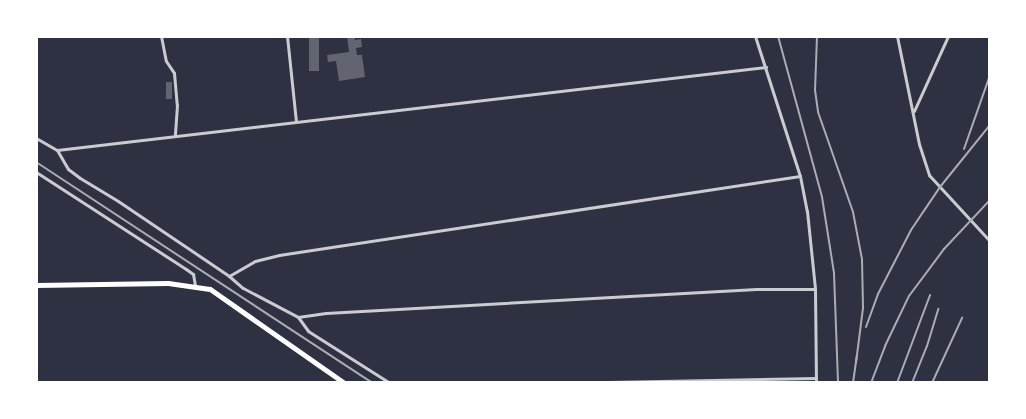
<!DOCTYPE html>
<style>
body{margin:0}
#map{position:relative;width:1026px;height:419px;overflow:hidden;background:#2d3142;font-family:"Noto Sans",sans-serif}
div>[style]{position:absolute}
.building>*{inset:0;background:#626471;transform-origin:0 0}
.minor>*{height:3px;margin:-1.5px;padding:0 1.5px;transform-origin:1.5px;border-radius:1.5px;background:#caccd0}
.secondary>*{height:5px;margin:-2.5px;padding:0 2.5px;transform-origin:2.5px;border-radius:2.5px;background:#fff}
.rail>*{height:2px;margin:-1px;padding:0 1px;transform-origin:1px;border-radius:1px;background:#abadb3}
span{translate:-50% -50%;white-space:nowrap;text-align:center;line-height:1.15;-webkit-text-stroke:4px #fff;paint-order:stroke}
.frame{position:absolute;inset:0;border:38px solid #fff;pointer-events:none}
</style>
<div id="map">
<div class="building">
<i style="left:309px;top:36px;width:10px;height:35px"></i>
<i style="clip-path:polygon(347px 36px,355px 36px,355px 40px,361px 39px,362px 47px,356px 48px,357px 55px,362px 55px,365px 77px,339px 81px,336px 61px,328px 62px,327px 55px,349px 52px)"></i>
<i style="left:166px;top:82px;width:6px;height:17px"></i>
</div>
<div class="minor">
<i style="left:161px;top:36px;width:25px;rotate:79deg"></i>
<i style="left:166px;top:61px;width:14px;rotate:56deg"></i>
<i style="left:174px;top:73px;width:32px;rotate:85deg"></i>
<i style="left:177px;top:105px;width:30px;rotate:94deg"></i>
<i style="left:287px;top:36px;width:85px;rotate:84deg"></i>
<i style="left:755px;top:36px;width:147px;rotate:72.2deg"></i>
<i style="left:800px;top:176px;width:36px;rotate:79deg"></i>
<i style="left:807px;top:211px;width:78px;rotate:84.1deg"></i>
<i style="left:815px;top:289px;width:94px;rotate:89.4deg"></i>
<i style="left:897px;top:36px;width:110px;rotate:78.5deg"></i>
<i style="left:919px;top:144px;width:33px;rotate:72deg"></i>
<i style="left:929px;top:175px;width:90px;rotate:47.3deg"></i>
<i style="left:914px;top:111px;width:82px;rotate:-65.6deg"></i>
<i style="left:36px;top:138px;width:24px;rotate:30deg"></i>
<i style="left:57px;top:150px;width:714px;rotate:-6.68deg"></i>
<i style="left:57px;top:150px;width:22px;rotate:60deg"></i>
<i style="left:68px;top:169px;width:15px;rotate:37deg"></i>
<i style="left:80px;top:178px;width:44px;rotate:31.2deg"></i>
<i style="left:118px;top:201px;width:134px;rotate:34deg"></i>
<i style="left:229px;top:276px;width:30px;rotate:-30deg"></i>
<i style="left:255px;top:261px;width:25px;rotate:-14deg"></i>
<i style="left:279px;top:255px;width:527px;rotate:-8.62deg"></i>
<i style="left:36px;top:172px;width:179px;rotate:32.9deg"></i>
<i style="left:186px;top:269px;width:9px;rotate:36deg"></i>
<i style="left:193px;top:274px;width:11px;rotate:80deg"></i>
<i style="left:229px;top:276px;width:18px;rotate:41deg"></i>
<i style="left:243px;top:288px;width:62px;rotate:27.8deg"></i>
<i style="left:298px;top:317px;width:17px;rotate:54deg"></i>
<i style="left:308px;top:331px;width:97px;rotate:32.4deg"></i>
<i style="left:298px;top:317px;width:28px;rotate:-8deg"></i>
<i style="left:326px;top:313px;width:431px;rotate:-3.2deg"></i>
<i style="left:756px;top:289px;width:59px"></i>
<i style="left:558px;top:383px;width:258px;rotate:-1.1deg"></i>
</div>
<div class="secondary">
<i style="left:36px;top:285px;width:132px;rotate:-0.9deg"></i>
<i style="left:168px;top:283px;width:42px;rotate:8.1deg"></i>
<i style="left:210px;top:289px;width:164px;rotate:35deg"></i>
</div>
<div class="rail">
<i style="left:778px;top:36px;width:167px;rotate:74.7deg"></i>
<i style="left:822px;top:197px;width:77px;rotate:81deg"></i>
<i style="left:834px;top:273px;width:110px;rotate:87.9deg"></i>
<i style="left:817px;top:36px;width:54px;rotate:92.1deg"></i>
<i style="left:815px;top:90px;width:22px;rotate:82deg"></i>
<i style="left:818px;top:112px;width:106px;rotate:70.7deg"></i>
<i style="left:853px;top:212px;width:48px;rotate:79.2deg"></i>
<i style="left:862px;top:259px;width:49px;rotate:88.8deg"></i>
<i style="left:863px;top:308px;width:55px;rotate:97.3deg"></i>
<i style="left:964px;top:149px;width:78px;rotate:-70.6deg"></i>
<i style="left:36px;top:162px;width:402px;rotate:33.3deg"></i>
<i style="left:866px;top:327px;width:35px;rotate:-70deg"></i>
<i style="left:878px;top:294px;width:72px;rotate:-62.7deg"></i>
<i style="left:911px;top:230px;width:52px;rotate:-56deg"></i>
<i style="left:940px;top:187px;width:80px;rotate:-51.1deg"></i>
<i style="left:853px;top:383px;width:27px;rotate:-82deg"></i>
<i style="left:871px;top:383px;width:40px;rotate:-69deg"></i>
<i style="left:885px;top:346px;width:55px;rotate:-64.4deg"></i>
<i style="left:909px;top:296px;width:59px;rotate:-53.3deg"></i>
<i style="left:944px;top:249px;width:67px;rotate:-46.8deg"></i>
<i style="left:897px;top:383px;width:94px;rotate:-69.4deg"></i>
<i style="left:912px;top:383px;width:40px;rotate:-68deg"></i>
<i style="left:927px;top:346px;width:39px;rotate:-73deg"></i>
<i style="left:932px;top:383px;width:72px;rotate:-65.2deg"></i>
</div>
<div class="frame"></div>
</div>
